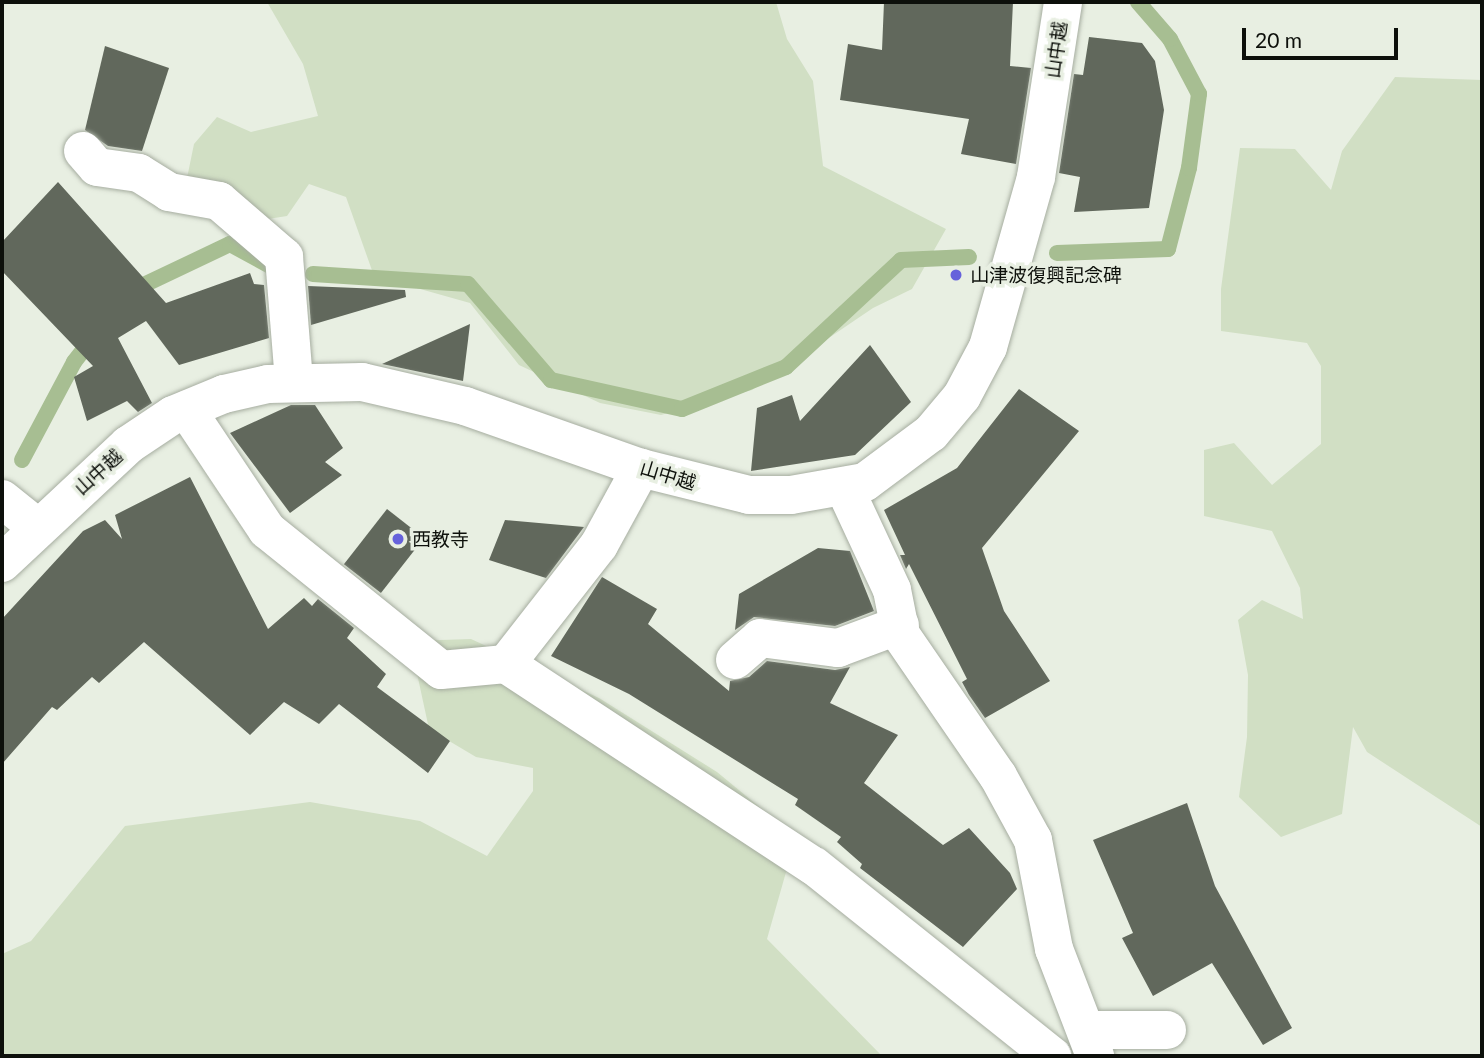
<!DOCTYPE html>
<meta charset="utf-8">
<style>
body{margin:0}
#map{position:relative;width:1484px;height:1058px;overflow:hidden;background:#e8efe2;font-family:Lato,"Noto Sans JP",sans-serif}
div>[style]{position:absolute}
.green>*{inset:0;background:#d1dfc4}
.stream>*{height:16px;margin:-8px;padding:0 8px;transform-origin:8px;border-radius:8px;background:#a7be92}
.building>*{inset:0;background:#61685c;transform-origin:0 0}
.roads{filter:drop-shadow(0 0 2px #a6ada0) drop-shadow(0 0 2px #a6ada0)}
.minor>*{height:38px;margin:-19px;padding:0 19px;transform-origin:19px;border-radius:19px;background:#fff}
.dots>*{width:19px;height:19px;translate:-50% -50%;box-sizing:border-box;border:4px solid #e8efe2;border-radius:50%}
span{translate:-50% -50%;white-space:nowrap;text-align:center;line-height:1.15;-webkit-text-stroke:7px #e8efe2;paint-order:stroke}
.street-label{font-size:19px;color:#0d100b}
.poi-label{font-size:19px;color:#0d100b}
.left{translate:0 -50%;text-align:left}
.frame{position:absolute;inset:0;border:4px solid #0d100b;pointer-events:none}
.scale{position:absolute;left:1242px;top:28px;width:156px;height:32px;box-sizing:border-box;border:4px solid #0d100b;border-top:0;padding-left:9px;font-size:21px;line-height:24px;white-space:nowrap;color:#0d100b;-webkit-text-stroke:5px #e8efe2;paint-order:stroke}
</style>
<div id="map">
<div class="green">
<i style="clip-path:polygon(267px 2px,776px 2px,787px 39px,813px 81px,823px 166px,946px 229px,912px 289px,873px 308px,752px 390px,661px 415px,600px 403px,519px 365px,470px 303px,374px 276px,346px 197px,309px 184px,287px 216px,255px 221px,186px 183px,194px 144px,217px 117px,251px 132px,318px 116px,303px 64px)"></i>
<i style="clip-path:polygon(1395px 77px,1482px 80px,1482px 827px,1367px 752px,1353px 727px,1342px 814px,1281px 837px,1239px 797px,1247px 737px,1248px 675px,1238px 620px,1262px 600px,1303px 619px,1300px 588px,1272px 531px,1204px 516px,1204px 450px,1234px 443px,1272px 485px,1321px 444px,1321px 366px,1307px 343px,1221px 331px,1221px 289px,1240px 148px,1295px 149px,1331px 190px,1342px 151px)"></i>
<i style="clip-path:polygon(471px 639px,599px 698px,717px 772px,796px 837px,767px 939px,882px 1056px,2px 1056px,2px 954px,31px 941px,125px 826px,310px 802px,420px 821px,487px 856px,533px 791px,533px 768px,476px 757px,429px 729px,410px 641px)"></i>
</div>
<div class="stream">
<i style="left:1057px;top:253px;width:111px;rotate:-2.1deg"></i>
<i style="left:1168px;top:249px;width:84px;rotate:-75.5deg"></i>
<i style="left:1189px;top:168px;width:75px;rotate:-82.3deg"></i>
<i style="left:1199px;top:94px;width:62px;rotate:-117.8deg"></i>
<i style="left:1170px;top:39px;width:49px;rotate:-130.9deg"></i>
<i style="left:313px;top:274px;width:155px;rotate:3.7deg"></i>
<i style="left:468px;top:284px;width:127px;rotate:49.2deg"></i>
<i style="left:551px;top:380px;width:134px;rotate:12.5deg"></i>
<i style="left:682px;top:409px;width:112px;rotate:-22deg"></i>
<i style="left:786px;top:367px;width:157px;rotate:-42.9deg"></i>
<i style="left:901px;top:260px;width:68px;rotate:-2.5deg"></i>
<i style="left:131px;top:291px;width:110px;rotate:-25.4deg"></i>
<i style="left:230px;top:244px;width:50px;rotate:28.6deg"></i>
<i style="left:22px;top:460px;width:111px;rotate:-62deg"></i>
<i style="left:74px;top:362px;width:31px;rotate:-52deg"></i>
</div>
<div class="building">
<i style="clip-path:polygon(884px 2px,1013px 2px,1010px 66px,1031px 68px,1016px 164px,961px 154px,969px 119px,840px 100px,848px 44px,882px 50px)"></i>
<i style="clip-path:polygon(1089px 37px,1142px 43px,1155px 61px,1164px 110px,1149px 208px,1074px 212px,1080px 177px,1059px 173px,1074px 74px,1083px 75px)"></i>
<i style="clip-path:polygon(105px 46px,169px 68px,142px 151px,108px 146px,85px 130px)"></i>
<i style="clip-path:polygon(58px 182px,166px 303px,250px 273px,254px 284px,264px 285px,269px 338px,179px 365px,146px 321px,118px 338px,152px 403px,138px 412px,127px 401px,87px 421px,74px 377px,93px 366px,2px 271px,2px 242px)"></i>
<i style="clip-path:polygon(308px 286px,405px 290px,406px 297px,311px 325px)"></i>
<i style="clip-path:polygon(470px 324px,463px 381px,382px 364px)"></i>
<i style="clip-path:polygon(870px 345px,911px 402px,855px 455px,751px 471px,757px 408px,792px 395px,800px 421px)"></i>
<i style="clip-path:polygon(1019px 389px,1079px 431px,982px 548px,1004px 611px,1050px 681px,985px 718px,969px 695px,962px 682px,967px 679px,909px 564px,906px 569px,900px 555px,905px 555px,884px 510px,957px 468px)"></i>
<i style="clip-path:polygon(291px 405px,315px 405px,343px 448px,325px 462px,342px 475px,290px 513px,230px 433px)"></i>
<i style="clip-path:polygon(190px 477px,268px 629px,304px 598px,312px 606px,318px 599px,354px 628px,347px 638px,386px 674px,377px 687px,450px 741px,428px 773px,339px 704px,319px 724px,284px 702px,250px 735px,144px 642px,99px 683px,92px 677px,57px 710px,52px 707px,2px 764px,2px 619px,83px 531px,105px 520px,122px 539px,115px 515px)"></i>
<i style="left:387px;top:509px;width:47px;height:70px;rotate:38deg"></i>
<i style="clip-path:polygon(505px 520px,584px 527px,546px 578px,489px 560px)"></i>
<i style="clip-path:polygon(818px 548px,850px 551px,874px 611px,835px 626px,754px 617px,735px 630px,739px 594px)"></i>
<i style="clip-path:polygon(602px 577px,657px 609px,648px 624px,729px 691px,730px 681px,749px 677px,767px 661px,835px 670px,850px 667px,830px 703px,898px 735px,864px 783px,943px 845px,969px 828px,1010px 873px,1017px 889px,963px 947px,860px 868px,862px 864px,837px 842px,841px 837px,795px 805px,798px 799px,629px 694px,551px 656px)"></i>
<i style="clip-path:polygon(1187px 803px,1215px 886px,1292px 1028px,1263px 1045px,1212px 963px,1153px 996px,1122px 938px,1133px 933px,1093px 840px)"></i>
</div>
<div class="roads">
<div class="minor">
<i style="left:83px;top:151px;width:21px;rotate:49deg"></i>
<i style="left:97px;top:167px;width:42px;rotate:8.1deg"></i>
<i style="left:139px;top:173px;width:36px;rotate:32deg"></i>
<i style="left:169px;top:192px;width:51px;rotate:10.2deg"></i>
<i style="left:219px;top:201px;width:86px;rotate:40.7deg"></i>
<i style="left:284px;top:257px;width:125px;rotate:85.4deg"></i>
<i style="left:187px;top:410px;width:144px;rotate:56.3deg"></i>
<i style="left:267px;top:530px;width:223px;rotate:38.8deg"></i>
<i style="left:441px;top:670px;width:65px;rotate:-5.3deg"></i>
<i style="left:506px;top:664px;width:368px;rotate:33.3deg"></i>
<i style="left:814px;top:866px;width:305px;rotate:38.6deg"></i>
<i style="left:845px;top:489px;width:111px;rotate:65deg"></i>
<i style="left:892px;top:590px;width:46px;rotate:78.7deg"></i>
<i style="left:901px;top:635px;width:171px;rotate:55.5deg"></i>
<i style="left:998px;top:776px;width:73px;rotate:61.3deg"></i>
<i style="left:1033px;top:840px;width:111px;rotate:79.1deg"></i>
<i style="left:1054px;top:949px;width:115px;rotate:69deg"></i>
<i style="left:2px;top:499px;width:46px;rotate:38.9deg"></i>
<i style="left:2px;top:563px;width:173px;rotate:-43.1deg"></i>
<i style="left:128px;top:445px;width:54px;rotate:-33.7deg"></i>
<i style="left:173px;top:415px;width:55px;rotate:-22.4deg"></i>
<i style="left:224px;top:394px;width:45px;rotate:-12.8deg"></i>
<i style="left:268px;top:384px;width:94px;rotate:-1.2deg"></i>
<i style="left:362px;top:382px;width:106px;rotate:13.1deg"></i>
<i style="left:465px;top:406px;width:187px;rotate:19.4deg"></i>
<i style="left:641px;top:468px;width:111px;rotate:14deg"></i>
<i style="left:749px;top:495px;width:42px"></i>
<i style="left:791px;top:495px;width:75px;rotate:-10deg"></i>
<i style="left:865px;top:482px;width:82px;rotate:-36.6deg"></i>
<i style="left:931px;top:433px;width:48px;rotate:-50deg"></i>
<i style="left:962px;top:396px;width:55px;rotate:-62deg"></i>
<i style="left:988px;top:347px;width:177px;rotate:-74.2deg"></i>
<i style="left:1036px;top:177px;width:177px;rotate:-81.2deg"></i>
<i style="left:735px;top:660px;width:33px;rotate:-41deg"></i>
<i style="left:760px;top:638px;width:79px;rotate:7.3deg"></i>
<i style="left:838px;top:648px;width:66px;rotate:-20.4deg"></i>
<i style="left:506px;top:664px;width:151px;rotate:-52deg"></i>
<i style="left:599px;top:545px;width:88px;rotate:-61.4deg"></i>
<i style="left:1087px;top:1030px;width:80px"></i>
</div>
</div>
<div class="dots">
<i style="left:956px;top:275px;background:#6662db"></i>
<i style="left:398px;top:539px;background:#6662db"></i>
</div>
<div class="street-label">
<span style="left:1056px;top:50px;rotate:-82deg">山中越</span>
<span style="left:98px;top:472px;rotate:-42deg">山中越</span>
<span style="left:668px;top:475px;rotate:17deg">山中越</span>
</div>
<div class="poi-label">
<span class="left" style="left:970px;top:275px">山津波復興記念碑</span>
<span class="left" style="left:412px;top:539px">西教寺</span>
</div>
<div class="frame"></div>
<div class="scale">20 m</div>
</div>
